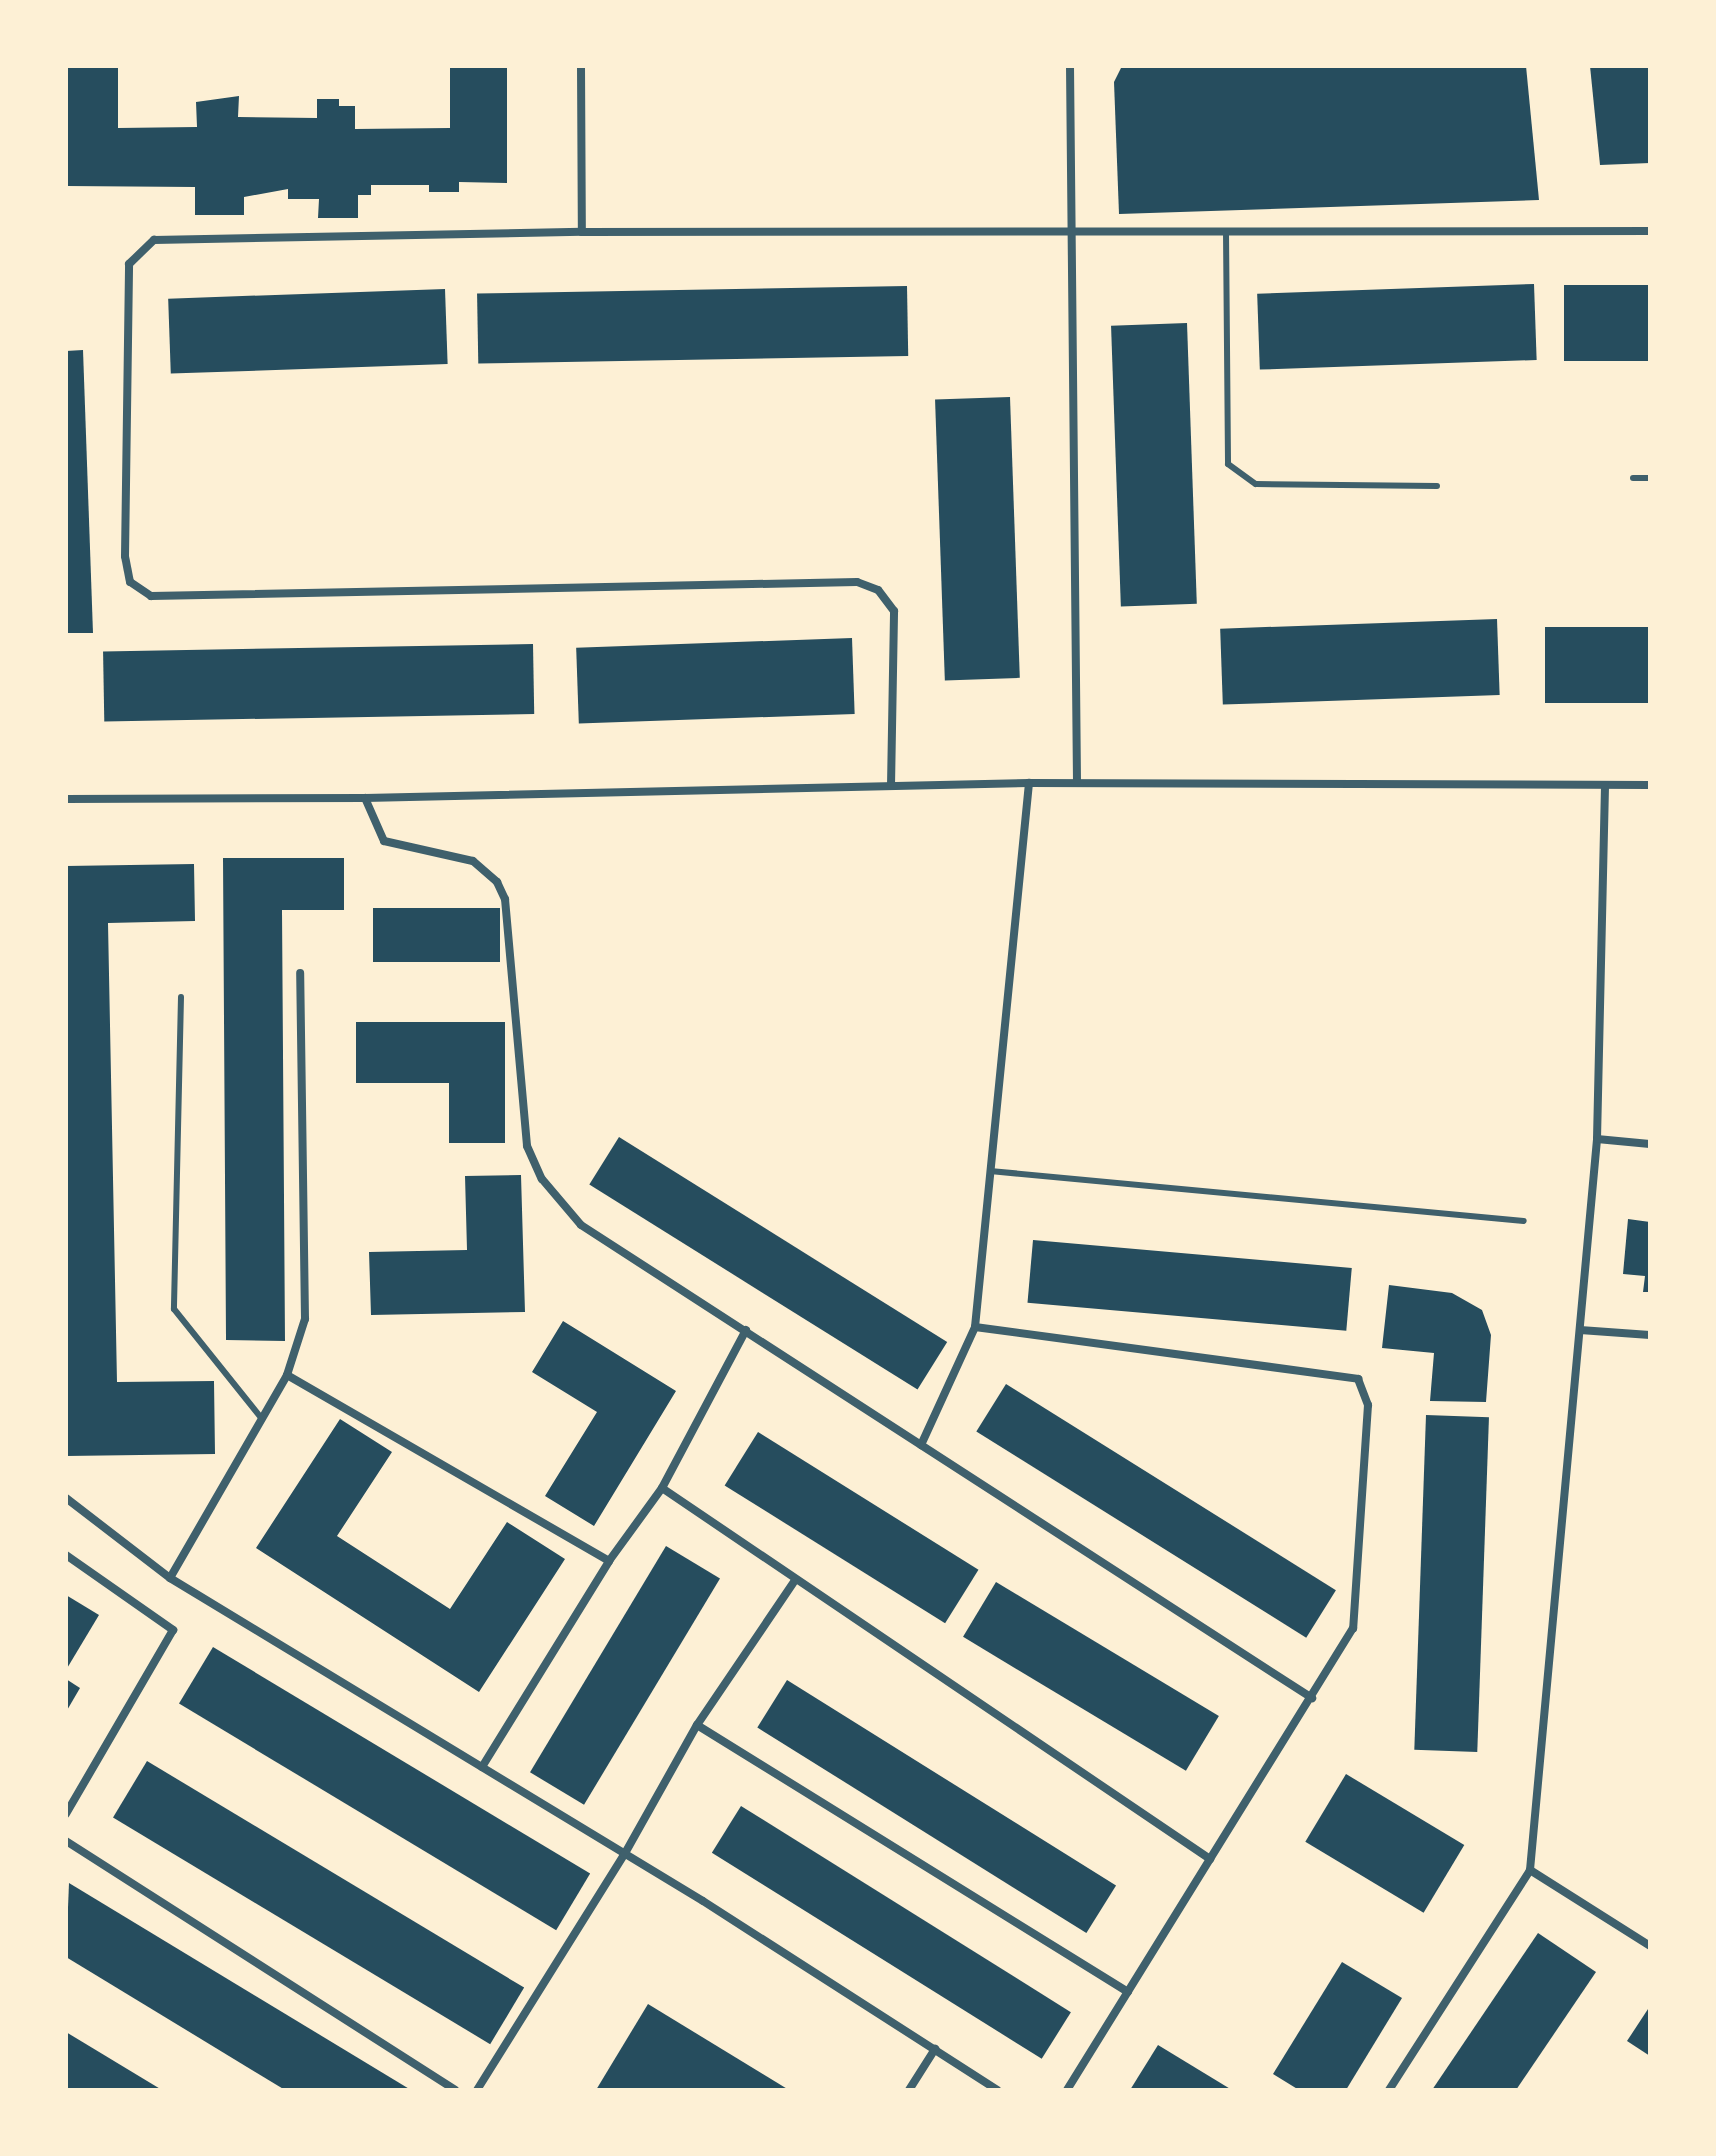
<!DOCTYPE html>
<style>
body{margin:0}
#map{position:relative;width:1716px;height:2156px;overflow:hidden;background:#fdf0d5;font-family:"Titillium Web",sans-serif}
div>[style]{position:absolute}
.building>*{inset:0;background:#264d5e;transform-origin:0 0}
.service>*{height:6px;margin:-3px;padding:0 3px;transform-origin:3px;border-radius:3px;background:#3f606c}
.minor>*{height:8px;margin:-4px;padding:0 4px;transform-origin:4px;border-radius:4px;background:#3f606c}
span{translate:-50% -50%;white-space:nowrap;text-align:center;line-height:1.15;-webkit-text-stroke:7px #fdf0d5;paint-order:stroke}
.frame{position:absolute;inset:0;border:68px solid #fdf0d5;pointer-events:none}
</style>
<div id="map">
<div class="building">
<i style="clip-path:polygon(66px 66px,118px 66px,118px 128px,197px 127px,196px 102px,239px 96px,238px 117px,317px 118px,317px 99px,339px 99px,339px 106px,355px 106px,355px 129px,450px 128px,450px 66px,507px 66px,507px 183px,459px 182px,459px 192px,429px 192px,429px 185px,371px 185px,371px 195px,358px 195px,358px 218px,318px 218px,319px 199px,288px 199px,288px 189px,244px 197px,244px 215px,195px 215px,195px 187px,66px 186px)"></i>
<i style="clip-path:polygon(1122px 66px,1526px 66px,1539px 200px,1119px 214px,1114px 82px)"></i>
<i style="clip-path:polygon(1590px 66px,1650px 66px,1650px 163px,1600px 165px)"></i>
<i style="left:1534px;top:284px;width:76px;height:277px;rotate:88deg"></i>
<i style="left:1650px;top:285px;width:76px;height:86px;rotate:90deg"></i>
<i style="left:907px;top:286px;width:70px;height:430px;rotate:89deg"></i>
<i style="left:445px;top:289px;width:75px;height:277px;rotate:88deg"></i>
<i style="left:1187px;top:323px;width:281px;height:76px;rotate:88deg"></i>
<i style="clip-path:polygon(83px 350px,93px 633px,66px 633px,66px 351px)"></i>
<i style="left:1010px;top:397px;width:281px;height:75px;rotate:88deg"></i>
<i style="left:1497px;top:619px;width:76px;height:277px;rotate:88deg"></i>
<i style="left:1650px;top:627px;width:76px;height:105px;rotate:90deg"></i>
<i style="left:852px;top:638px;width:76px;height:276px;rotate:88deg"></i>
<i style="left:533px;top:644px;width:70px;height:430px;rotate:89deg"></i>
<i style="clip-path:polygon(223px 858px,344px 858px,344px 910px,282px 910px,285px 1341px,226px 1340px)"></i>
<i style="clip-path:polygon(194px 864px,195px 921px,108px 923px,117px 1382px,214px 1381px,215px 1454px,66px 1456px,66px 866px)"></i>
<i style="left:373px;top:908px;width:127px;height:54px"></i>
<i style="clip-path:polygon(356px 1022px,505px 1022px,505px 1143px,449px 1143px,449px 1083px,356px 1083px)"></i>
<i style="left:619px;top:1137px;width:387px;height:56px;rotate:32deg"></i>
<i style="clip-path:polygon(521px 1175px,525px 1312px,371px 1315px,369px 1252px,467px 1250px,465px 1176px)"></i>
<i style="clip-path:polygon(1628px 1219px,1650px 1222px,1650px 1292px,1643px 1292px,1645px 1276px,1623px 1274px)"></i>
<i style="left:1033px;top:1240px;width:320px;height:63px;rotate:5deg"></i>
<i style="clip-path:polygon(1389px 1285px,1452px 1293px,1482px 1310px,1491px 1335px,1486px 1402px,1430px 1401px,1434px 1353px,1382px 1348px)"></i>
<i style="clip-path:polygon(563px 1321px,676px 1391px,594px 1526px,545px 1496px,597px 1412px,532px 1372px)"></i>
<i style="left:1006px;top:1384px;width:389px;height:56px;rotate:32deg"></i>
<i style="left:1426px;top:1415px;width:63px;height:335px;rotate:2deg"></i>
<i style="clip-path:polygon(340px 1419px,392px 1452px,337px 1536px,450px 1609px,507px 1522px,565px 1559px,479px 1692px,256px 1548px)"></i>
<i style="left:758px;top:1432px;width:260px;height:63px;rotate:32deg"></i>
<i style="left:666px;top:1546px;width:63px;height:264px;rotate:31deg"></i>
<i style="left:996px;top:1582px;width:260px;height:64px;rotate:31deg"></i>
<i style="clip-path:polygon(66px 1595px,99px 1615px,66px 1670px)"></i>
<i style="left:213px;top:1647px;width:440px;height:66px;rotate:31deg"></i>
<i style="clip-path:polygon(66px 1679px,80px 1688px,66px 1712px)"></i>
<i style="left:787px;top:1680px;width:388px;height:56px;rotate:32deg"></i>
<i style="left:147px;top:1761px;width:440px;height:66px;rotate:31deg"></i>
<i style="left:1346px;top:1774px;width:138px;height:79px;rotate:31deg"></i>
<i style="left:741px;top:1806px;width:389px;height:55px;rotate:32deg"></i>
<i style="clip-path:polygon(69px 1883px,411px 2090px,285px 2090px,66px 1957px)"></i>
<i style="clip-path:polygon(1538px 1933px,1596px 1972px,1516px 2090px,1432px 2090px)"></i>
<i style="clip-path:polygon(1342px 1962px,1402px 1998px,1346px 2090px,1299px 2090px,1273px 2074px)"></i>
<i style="clip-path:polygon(648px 2004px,789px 2090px,596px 2090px)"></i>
<i style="clip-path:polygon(1650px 2006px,1650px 2056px,1627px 2041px)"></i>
<i style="clip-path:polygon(66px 2032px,162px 2090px,66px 2090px)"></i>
<i style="clip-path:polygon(1158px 2045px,1232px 2090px,1130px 2090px)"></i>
</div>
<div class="service">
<i style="left:1226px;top:232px;width:232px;rotate:89.5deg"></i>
<i style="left:1228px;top:464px;width:34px;rotate:36deg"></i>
<i style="left:1256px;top:484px;width:181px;rotate:0.6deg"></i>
<i style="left:1633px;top:478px;width:17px"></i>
<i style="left:181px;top:997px;width:312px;rotate:91.3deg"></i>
<i style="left:174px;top:1309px;width:141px;rotate:51.3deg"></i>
<i style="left:990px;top:1171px;width:536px;rotate:5.35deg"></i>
</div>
<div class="minor">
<i style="left:581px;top:66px;width:166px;rotate:89.7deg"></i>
<i style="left:1070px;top:66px;width:717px;rotate:89.44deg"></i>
<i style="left:891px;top:786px;width:175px;rotate:-89deg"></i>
<i style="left:894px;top:611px;width:26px;rotate:-127deg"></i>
<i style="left:878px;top:590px;width:22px;rotate:-159deg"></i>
<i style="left:857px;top:582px;width:706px;rotate:178.86deg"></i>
<i style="left:151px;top:596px;width:25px;rotate:-146deg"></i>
<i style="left:130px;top:582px;width:26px;rotate:-101deg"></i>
<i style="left:125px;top:556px;width:292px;rotate:-89.2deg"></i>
<i style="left:129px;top:264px;width:35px;rotate:-44deg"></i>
<i style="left:154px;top:240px;width:428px;rotate:-1.1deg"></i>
<i style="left:582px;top:232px;width:1068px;rotate:-0.05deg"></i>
<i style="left:365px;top:798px;width:47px;rotate:66.2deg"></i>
<i style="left:384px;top:841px;width:91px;rotate:12.7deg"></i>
<i style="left:473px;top:861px;width:32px;rotate:41deg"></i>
<i style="left:497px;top:882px;width:19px;rotate:65deg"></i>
<i style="left:505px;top:899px;width:248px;rotate:84.9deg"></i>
<i style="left:527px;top:1146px;width:36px;rotate:66deg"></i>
<i style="left:542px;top:1179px;width:60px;rotate:49.7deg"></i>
<i style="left:581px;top:1225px;width:871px;rotate:32.91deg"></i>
<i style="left:66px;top:799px;width:299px;rotate:-0.2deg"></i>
<i style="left:365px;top:798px;width:664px;rotate:-1.29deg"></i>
<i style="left:1029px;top:783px;width:621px;rotate:0.18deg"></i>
<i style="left:1597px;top:1139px;width:53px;rotate:5.4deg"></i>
<i style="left:975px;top:1327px;width:387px;rotate:7.7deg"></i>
<i style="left:1358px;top:1379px;width:28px;rotate:69deg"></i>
<i style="left:1368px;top:1405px;width:224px;rotate:93.8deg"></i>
<i style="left:1353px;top:1628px;width:543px;rotate:121.76deg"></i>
<i style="left:1580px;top:1330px;width:70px;rotate:4.1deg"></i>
<i style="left:287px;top:1375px;width:372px;rotate:30deg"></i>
<i style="left:921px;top:1445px;width:130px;rotate:-65.4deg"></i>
<i style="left:975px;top:1327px;width:547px;rotate:-84.33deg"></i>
<i style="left:662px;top:1488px;width:662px;rotate:34.1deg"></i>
<i style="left:66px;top:1498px;width:131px;rotate:37.6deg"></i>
<i style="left:170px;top:1578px;width:623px;rotate:31.22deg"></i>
<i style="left:703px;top:1901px;width:350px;rotate:32.7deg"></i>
<i style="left:66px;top:1555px;width:131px;rotate:35deg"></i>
<i style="left:173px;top:1630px;width:213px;rotate:120.2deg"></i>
<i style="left:170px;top:1578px;width:234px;rotate:-60deg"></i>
<i style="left:287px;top:1375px;width:59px;rotate:-72.2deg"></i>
<i style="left:305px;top:1319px;width:346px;rotate:-90.8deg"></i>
<i style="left:697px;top:1725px;width:507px;rotate:31.78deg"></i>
<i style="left:482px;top:1767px;width:242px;rotate:-58.3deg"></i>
<i style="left:609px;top:1561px;width:90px;rotate:-54deg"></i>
<i style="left:662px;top:1488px;width:179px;rotate:-62deg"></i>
<i style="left:66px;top:1841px;width:462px;rotate:32.6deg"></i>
<i style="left:1530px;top:1870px;width:142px;rotate:32.3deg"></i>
<i style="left:477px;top:2090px;width:277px;rotate:-58deg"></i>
<i style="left:624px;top:1855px;width:149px;rotate:-60.7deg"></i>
<i style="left:697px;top:1725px;width:173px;rotate:-55.9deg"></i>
<i style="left:909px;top:2090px;width:49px;rotate:-57.6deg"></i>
<i style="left:1389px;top:2090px;width:261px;rotate:-57.3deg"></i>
<i style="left:1530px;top:1870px;width:734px;rotate:-84.76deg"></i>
<i style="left:1597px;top:1139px;width:354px;rotate:-88.7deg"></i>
</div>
<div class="frame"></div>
</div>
